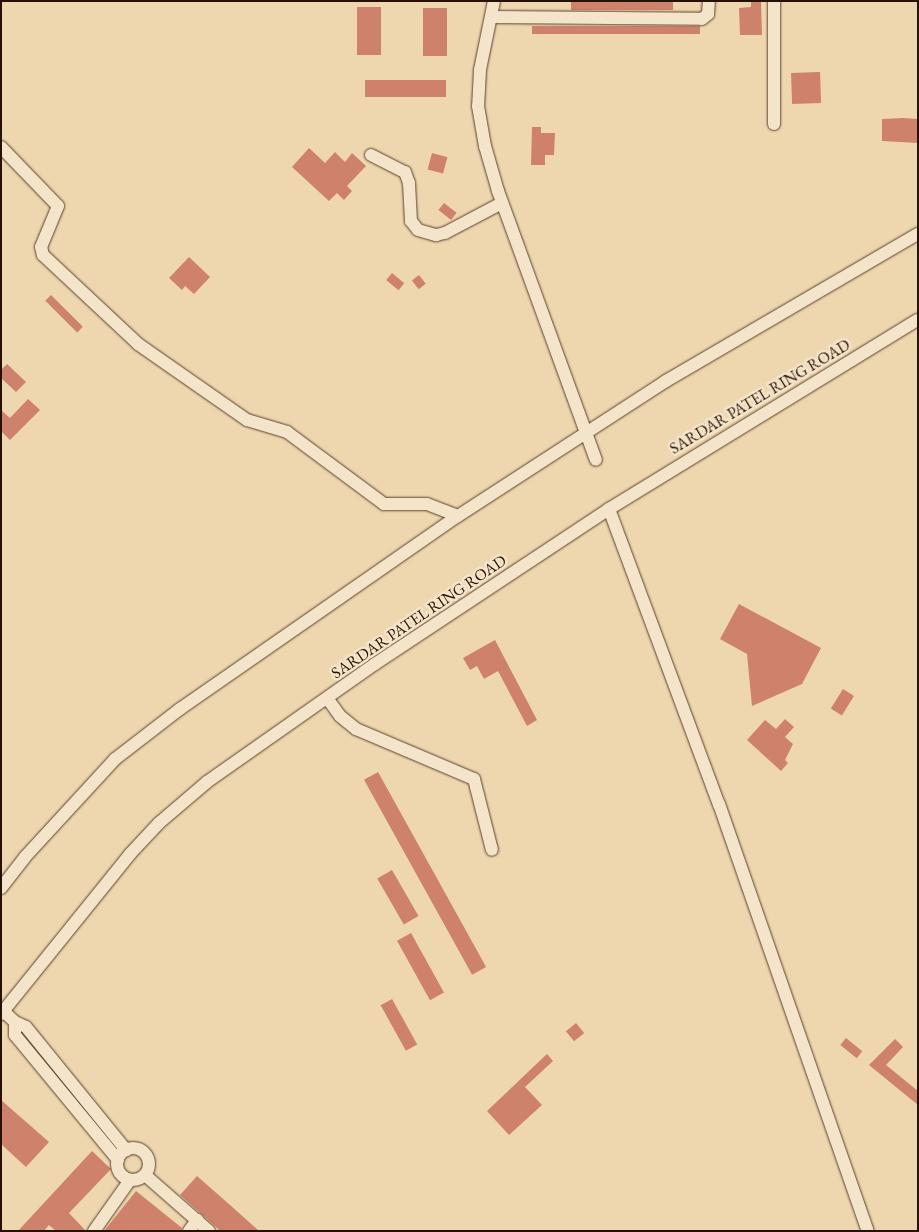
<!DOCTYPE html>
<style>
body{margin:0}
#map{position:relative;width:919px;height:1232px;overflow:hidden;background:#eed6ae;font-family:"EB Garamond",serif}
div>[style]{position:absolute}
.building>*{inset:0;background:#ce826b;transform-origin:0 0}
.roads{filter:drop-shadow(0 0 1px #58422c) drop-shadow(0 0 1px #58422c)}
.minor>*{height:12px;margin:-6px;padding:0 6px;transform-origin:6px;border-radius:6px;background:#f4e4ca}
.minor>.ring{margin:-6px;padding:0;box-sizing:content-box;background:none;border:12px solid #f4e4ca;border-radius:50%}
span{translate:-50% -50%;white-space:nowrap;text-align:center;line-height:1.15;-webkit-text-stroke:5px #f4e4ca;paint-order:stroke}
.street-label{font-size:16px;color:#261100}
.frame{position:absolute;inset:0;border:2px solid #261100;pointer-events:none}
</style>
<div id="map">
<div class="building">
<i style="left:571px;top:1px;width:102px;height:9px"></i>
<i style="clip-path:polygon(751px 1px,761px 1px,762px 35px,740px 35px,739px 8px,751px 7px)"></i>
<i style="left:357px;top:7px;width:24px;height:48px"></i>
<i style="left:423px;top:8px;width:24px;height:48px"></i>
<i style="left:532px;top:26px;width:168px;height:8px"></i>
<i style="left:820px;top:72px;width:31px;height:29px;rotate:88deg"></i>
<i style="left:365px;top:80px;width:81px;height:17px"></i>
<i style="clip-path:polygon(903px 118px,918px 119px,918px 143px,882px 141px,882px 119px)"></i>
<i style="clip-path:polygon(532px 127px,541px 127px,541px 133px,555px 133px,554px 155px,545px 155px,545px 165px,531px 165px)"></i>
<i style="clip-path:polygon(309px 148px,325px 163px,335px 152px,345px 162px,352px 153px,366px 166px,347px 186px,352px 191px,344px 200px,337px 193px,329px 201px,292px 167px)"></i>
<i style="left:432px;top:153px;width:16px;height:17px;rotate:15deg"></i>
<i style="left:444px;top:203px;width:16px;height:9px;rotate:38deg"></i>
<i style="clip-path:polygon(189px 257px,210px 277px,194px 294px,185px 286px,182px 290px,169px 278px)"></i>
<i style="left:392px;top:273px;width:16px;height:9px;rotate:40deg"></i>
<i style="left:419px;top:275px;width:11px;height:9px;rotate:52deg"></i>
<i style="left:51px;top:295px;width:45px;height:8px;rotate:45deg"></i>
<i style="clip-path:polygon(7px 364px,26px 382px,16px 392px,1px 378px,1px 370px)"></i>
<i style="clip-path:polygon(28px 399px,40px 410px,10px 440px,1px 431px,1px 410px,10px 418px)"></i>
<i style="clip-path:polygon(739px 604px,821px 648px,802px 684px,752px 706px,747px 654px,720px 639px)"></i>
<i style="clip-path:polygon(495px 640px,537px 720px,527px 726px,498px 671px,484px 679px,477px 666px,470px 670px,463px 658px)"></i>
<i style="left:843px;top:689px;width:13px;height:23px;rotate:32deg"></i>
<i style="clip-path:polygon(785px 719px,794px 727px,785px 737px,793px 744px,785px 760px,788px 763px,781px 771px,747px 740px,765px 720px,776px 729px)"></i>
<i style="left:378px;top:772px;width:223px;height:16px;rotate:61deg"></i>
<i style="left:392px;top:870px;width:53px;height:17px;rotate:60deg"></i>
<i style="left:411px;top:933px;width:68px;height:16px;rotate:61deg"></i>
<i style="left:392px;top:999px;width:52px;height:13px;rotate:61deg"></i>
<i style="left:576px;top:1023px;width:13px;height:13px;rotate:51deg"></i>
<i style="left:846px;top:1038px;width:21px;height:9px;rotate:39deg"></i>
<i style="clip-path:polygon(895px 1039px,903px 1047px,886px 1065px,918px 1091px,918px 1105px,869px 1065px)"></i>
<i style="clip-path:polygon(547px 1054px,553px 1061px,525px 1087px,542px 1105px,509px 1135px,487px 1111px)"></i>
<i style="clip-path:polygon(1px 1100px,49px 1142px,26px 1167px,1px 1144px)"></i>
<i style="clip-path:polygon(92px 1151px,111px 1169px,69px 1213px,86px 1231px,56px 1231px,49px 1225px,44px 1231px,18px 1231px)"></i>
<i style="clip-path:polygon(197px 1176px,230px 1205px,259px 1231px,220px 1231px,216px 1227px,180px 1195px)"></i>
<i style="clip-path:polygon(136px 1191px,182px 1228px,181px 1231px,104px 1231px)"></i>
</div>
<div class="roads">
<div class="minor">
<i style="left:494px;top:1px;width:70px;rotate:101.5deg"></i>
<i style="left:480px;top:70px;width:36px;rotate:93deg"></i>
<i style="left:478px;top:106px;width:41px;rotate:80.1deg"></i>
<i style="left:485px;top:146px;width:47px;rotate:73.9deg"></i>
<i style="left:498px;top:191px;width:286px;rotate:70deg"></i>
<i style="left:774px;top:1px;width:123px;rotate:90deg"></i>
<i style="left:491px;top:17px;width:211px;rotate:0.5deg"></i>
<i style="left:702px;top:19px;width:8px;rotate:-40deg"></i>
<i style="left:708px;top:14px;width:13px;rotate:-86deg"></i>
<i style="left:1px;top:147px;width:82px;rotate:46deg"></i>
<i style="left:58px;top:206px;width:44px;rotate:112.5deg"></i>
<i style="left:41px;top:247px;width:8px;rotate:76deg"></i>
<i style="left:43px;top:255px;width:130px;rotate:43.1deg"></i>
<i style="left:138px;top:344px;width:133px;rotate:34.9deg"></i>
<i style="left:247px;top:420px;width:42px;rotate:16.7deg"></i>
<i style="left:287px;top:432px;width:121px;rotate:36.6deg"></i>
<i style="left:384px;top:504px;width:43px"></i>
<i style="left:427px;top:504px;width:33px;rotate:21deg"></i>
<i style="left:371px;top:155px;width:38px;rotate:27deg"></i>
<i style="left:405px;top:172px;width:12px;rotate:70deg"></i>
<i style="left:409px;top:183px;width:38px;rotate:87deg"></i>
<i style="left:411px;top:221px;width:11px;rotate:52deg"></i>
<i style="left:418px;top:230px;width:19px;rotate:16deg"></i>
<i style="left:436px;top:235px;width:9px;rotate:-13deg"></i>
<i style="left:445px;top:233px;width:64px;rotate:-27.8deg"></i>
<i style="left:609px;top:509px;width:315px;rotate:69.6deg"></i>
<i style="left:719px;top:804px;width:452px;rotate:70.8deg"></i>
<i style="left:327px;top:698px;width:22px;rotate:54deg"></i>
<i style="left:340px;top:716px;width:21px;rotate:39deg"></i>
<i style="left:356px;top:729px;width:128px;rotate:23deg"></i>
<i style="left:474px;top:779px;width:73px;rotate:75.8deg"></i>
<i style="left:1px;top:888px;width:39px;rotate:-52deg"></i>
<i style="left:25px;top:857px;width:133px;rotate:-47.4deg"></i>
<i style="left:115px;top:759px;width:82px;rotate:-37.6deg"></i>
<i style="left:180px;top:709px;width:338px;rotate:-34.8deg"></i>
<i style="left:458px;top:516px;width:248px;rotate:-33deg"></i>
<i style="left:666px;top:381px;width:292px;rotate:-30.3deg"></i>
<i style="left:1px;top:1009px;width:19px;rotate:43deg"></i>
<i style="left:15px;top:1022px;width:12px;rotate:24deg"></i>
<i style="left:26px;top:1027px;width:159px;rotate:50.9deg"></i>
<i style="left:1px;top:1014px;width:206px;rotate:-51.1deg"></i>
<i style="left:130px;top:854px;width:42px;rotate:-46.9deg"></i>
<i style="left:159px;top:823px;width:63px;rotate:-40.5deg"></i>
<i style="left:207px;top:782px;width:205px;rotate:-35.1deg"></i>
<i style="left:375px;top:664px;width:281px;rotate:-33.5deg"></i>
<i style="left:609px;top:509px;width:362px;rotate:-31.5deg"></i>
<i style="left:15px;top:1022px;width:13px;rotate:90deg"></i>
<i style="left:15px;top:1035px;width:162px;rotate:50.5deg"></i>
<i class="ring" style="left:117px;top:1148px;width:20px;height:20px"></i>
<i style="left:145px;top:1175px;width:85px;rotate:41.2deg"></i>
<i style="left:94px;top:1231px;width:62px;rotate:-54.8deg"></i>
<i style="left:189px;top:1231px;width:14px;rotate:-54deg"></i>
</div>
</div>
<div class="street-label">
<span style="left:760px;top:397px;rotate:-31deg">SARDAR PATEL RING ROAD</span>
<span style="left:419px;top:617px;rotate:-34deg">SARDAR PATEL RING ROAD</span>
</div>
<div class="frame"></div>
</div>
